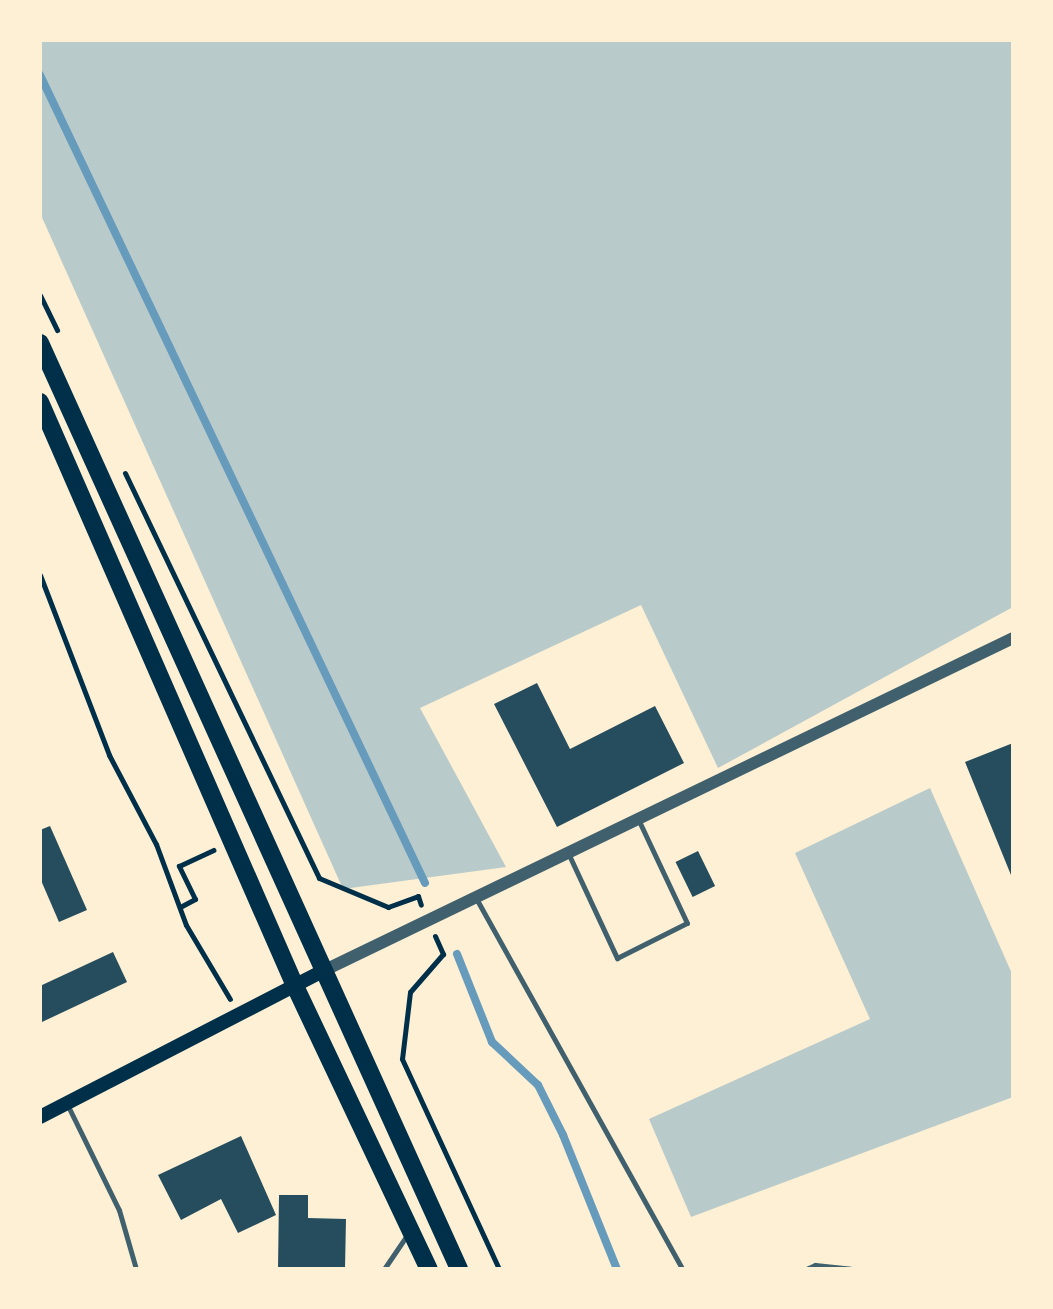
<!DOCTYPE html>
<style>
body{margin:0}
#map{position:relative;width:1053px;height:1309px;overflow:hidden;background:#fdf0d5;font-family:Barlow,sans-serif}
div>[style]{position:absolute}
.green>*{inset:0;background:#b9caca}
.stream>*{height:8px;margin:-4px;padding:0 4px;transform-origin:4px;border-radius:4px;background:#669bbc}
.building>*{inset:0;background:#264d5e;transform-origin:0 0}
.path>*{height:5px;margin:-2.5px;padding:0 2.5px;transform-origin:2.5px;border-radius:2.5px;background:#003049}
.service>*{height:5px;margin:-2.5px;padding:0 2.5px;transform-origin:2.5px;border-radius:2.5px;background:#3f606c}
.tertiary>*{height:12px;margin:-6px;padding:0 6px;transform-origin:6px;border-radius:6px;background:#3f606c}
.secondary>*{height:14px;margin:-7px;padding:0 7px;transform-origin:7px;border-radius:7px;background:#003049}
.trunk>*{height:18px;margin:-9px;padding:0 9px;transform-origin:9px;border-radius:9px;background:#003049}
span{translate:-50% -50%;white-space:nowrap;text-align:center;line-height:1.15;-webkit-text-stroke:8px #fdf0d5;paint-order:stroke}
.frame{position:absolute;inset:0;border:42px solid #fdf0d5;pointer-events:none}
</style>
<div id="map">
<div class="green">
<i style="clip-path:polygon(40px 40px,1013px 40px,1013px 607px,718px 768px,641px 605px,420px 708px,506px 867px,343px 889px,40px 213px)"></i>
<i style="clip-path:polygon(930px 788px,1013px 976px,1013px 1097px,691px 1217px,649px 1119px,870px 1019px,795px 853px)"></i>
</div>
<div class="stream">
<i style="left:40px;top:75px;width:895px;rotate:64.52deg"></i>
<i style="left:457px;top:954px;width:95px;rotate:68.3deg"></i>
<i style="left:492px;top:1042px;width:63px;rotate:43.1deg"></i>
<i style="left:538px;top:1085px;width:56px;rotate:63.4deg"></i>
<i style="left:563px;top:1135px;width:144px;rotate:68.1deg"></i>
</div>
<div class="building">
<i style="clip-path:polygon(537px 683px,570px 749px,655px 706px,684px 763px,557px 827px,494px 704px)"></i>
<i style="clip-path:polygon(1013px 743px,1013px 880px,965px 762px)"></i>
<i style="clip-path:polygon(50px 826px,87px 910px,59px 922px,40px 878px,40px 830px)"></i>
<i style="left:698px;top:851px;width:39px;height:25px;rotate:64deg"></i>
<i style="clip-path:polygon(113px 952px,127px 982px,42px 1022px,40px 986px)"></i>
<i style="clip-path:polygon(241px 1136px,276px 1215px,238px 1233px,221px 1199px,181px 1220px,158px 1175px)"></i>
<i style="clip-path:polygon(279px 1195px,308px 1195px,308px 1218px,346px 1219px,345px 1269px,278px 1269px)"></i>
</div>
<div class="path">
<i style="left:40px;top:295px;width:39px;rotate:64deg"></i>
<i style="left:125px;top:473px;width:449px;rotate:64.4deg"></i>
<i style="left:319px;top:878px;width:75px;rotate:22.8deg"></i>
<i style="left:388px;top:907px;width:32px;rotate:-20deg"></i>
<i style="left:418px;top:896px;width:9px;rotate:72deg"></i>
<i style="left:40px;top:575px;width:193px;rotate:69deg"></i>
<i style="left:109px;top:755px;width:101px;rotate:62.2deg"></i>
<i style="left:156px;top:844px;width:86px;rotate:69.7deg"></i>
<i style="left:186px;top:925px;width:86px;rotate:59.3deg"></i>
<i style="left:180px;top:907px;width:17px;rotate:-28deg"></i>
<i style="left:195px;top:899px;width:37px;rotate:-116deg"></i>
<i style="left:179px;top:866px;width:38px;rotate:-25deg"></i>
<i style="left:435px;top:936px;width:20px;rotate:66deg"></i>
<i style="left:443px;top:954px;width:50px;rotate:131deg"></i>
<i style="left:410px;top:992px;width:67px;rotate:96.8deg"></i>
<i style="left:402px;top:1059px;width:231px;rotate:65.2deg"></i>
</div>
<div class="service">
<i style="left:569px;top:855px;width:114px;rotate:65deg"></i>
<i style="left:617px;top:958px;width:78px;rotate:-26.6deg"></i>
<i style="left:687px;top:923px;width:113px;rotate:-115.2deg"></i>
<i style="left:477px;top:900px;width:422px;rotate:60.9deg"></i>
<i style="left:67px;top:1104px;width:118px;rotate:63.9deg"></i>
<i style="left:119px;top:1210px;width:61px;rotate:73.9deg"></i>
<i style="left:384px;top:1269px;width:41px;rotate:-55.9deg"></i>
<i style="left:806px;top:1269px;width:10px;rotate:-24deg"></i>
<i style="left:815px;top:1265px;width:36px;rotate:6deg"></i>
</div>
<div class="tertiary">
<i style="left:323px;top:971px;width:766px;rotate:-25.76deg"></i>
</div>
<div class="secondary">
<i style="left:40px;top:1117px;width:318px;rotate:-27.3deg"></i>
</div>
<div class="trunk">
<i style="left:40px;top:343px;width:1016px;rotate:65.65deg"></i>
<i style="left:40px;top:402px;width:637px;rotate:66.41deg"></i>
<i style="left:295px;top:986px;width:313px;rotate:64.7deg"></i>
</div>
<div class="frame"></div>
</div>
